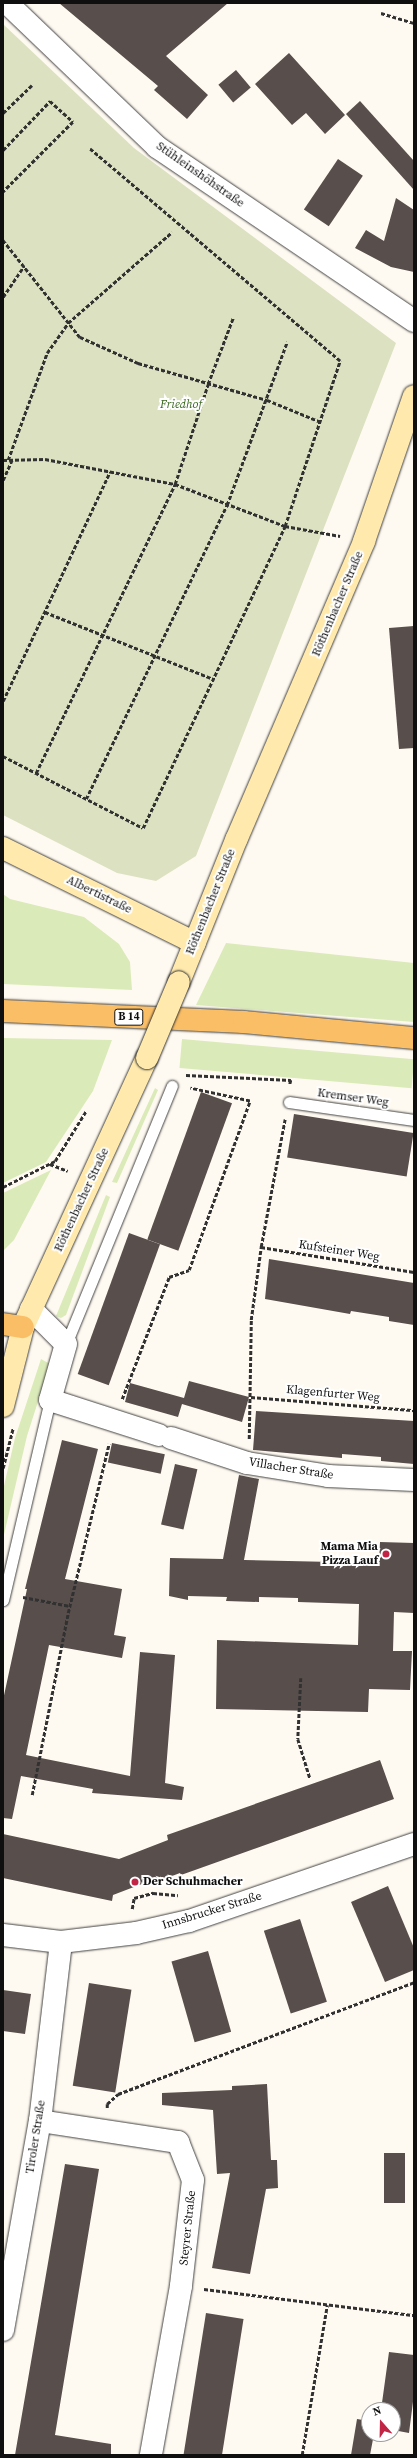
<!DOCTYPE html>
<meta charset="utf-8">
<style>
body{margin:0}
#map{position:relative;width:417px;height:2458px;overflow:hidden;background:#fffaf1;font-family:"Source Serif 4",serif}
div>[style]{position:absolute}
.green>*{inset:0;background:#dbeab9;transform-origin:0 0}
.cemetery>*{inset:0;background:#dce2c1}
.building>*{inset:0;background:#584e4b;transform-origin:0 0}
.path>*{height:2.5px;margin-top:-1.25px;transform-origin:0;background:repeating-linear-gradient(90deg,#313131 0 4px,transparent 0 6px)}
.roads{filter:drop-shadow(0 0 1px #424242) drop-shadow(0 0 1px #424242)}
.service>*{height:11px;margin:-5.5px;padding:0 5.5px;transform-origin:5.5px;border-radius:5.5px;background:#fff}
.minor>*{height:22px;margin:-11px;padding:0 11px;transform-origin:11px;border-radius:11px;background:#fff}
.secondary>*{height:22px;margin:-11px;padding:0 11px;transform-origin:11px;border-radius:11px;background:#ffe9ac}
.primary>*{height:22px;margin:-11px;padding:0 11px;transform-origin:11px;border-radius:11px;background:#fabe66}
.bridges{filter:drop-shadow(0 0 1px #313131) drop-shadow(0 0 1px #313131)}
.secondary-bridge>*{height:22px;margin:-11px;padding:0 11px;transform-origin:11px;border-radius:11px;background:#ffe9ac}
.dots>*{width:11px;height:11px;translate:-50% -50%;box-sizing:border-box;border:2px solid #fff;border-radius:50%}
span{translate:-50% -50%;white-space:nowrap;text-align:center;line-height:1.15;-webkit-text-stroke:4px #fff;paint-order:stroke}
.shield-label span{padding:1px 3px;background:#fff;border:1px solid;border-radius:3px;-webkit-text-stroke-width:0}
.shield-label{font-size:11px;color:#0f0f0f;font-weight:700}
.street-label{font-size:12px;color:#0f0f0f}
.park-label{font-size:12px;color:#39681e;font-style:italic}
.poi-label{font-size:12px;color:#0f0f0f;font-weight:700}
.right{translate:-100% -50%;text-align:right}
.left{translate:0 -50%;text-align:left}
.frame{position:absolute;inset:0;border:4px solid #0f0f0f;pointer-events:none}
.north{position:absolute;left:361px;top:2402px;width:40px;height:40px;box-sizing:border-box;background:#fff;border:1px solid #9f9f9f;border-radius:50%;rotate:340deg;font-size:11px;font-weight:700;line-height:16px;text-align:center;color:#0f0f0f}
.north::after{content:'';display:block;margin:auto;width:14px;height:18px;background:#c22445;clip-path:polygon(50% 0,100% 100%,50% 72%,0 100%)}
</style>
<div id="map">
<div class="green">
<i style="clip-path:polygon(3px 894px,10px 899px,84px 917px,119px 944px,130px 962px,132px 990px,3px 984px)"></i>
<i style="clip-path:polygon(226px 943px,414px 963px,414px 1022px,196px 1005px)"></i>
<i style="clip-path:polygon(3px 1038px,112px 1040px,93px 1091px,46px 1162px,3px 1183px)"></i>
<i style="left:182px;top:1039px;width:233px;height:29px;rotate:5deg"></i>
<i style="clip-path:polygon(155px 1088px,158px 1090px,117px 1183px,112px 1182px)"></i>
<i style="clip-path:polygon(51px 1170px,14px 1240px,3px 1251px,3px 1193px)"></i>
<i style="clip-path:polygon(106px 1195px,110px 1197px,66px 1315px,61px 1318px,56px 1316px)"></i>
<i style="clip-path:polygon(41px 1359px,50px 1364px,27px 1436px,3px 1539px,3px 1490px,15px 1438px)"></i>
</div>
<div class="cemetery">
<i style="clip-path:polygon(3px 24px,134px 148px,396px 343px,196px 856px,156px 881px,117px 873px,3px 815px)"></i>
</div>
<div class="building">
<i style="clip-path:polygon(59px 3px,228px 3px,166px 56px,208px 95px,187px 119px,154px 90px,158px 86px)"></i>
<i style="clip-path:polygon(289px 53px,345px 115px,325px 134px,306px 113px,292px 125px,255px 84px)"></i>
<i style="left:236px;top:70px;width:23px;height:23px;rotate:50deg"></i>
<i style="clip-path:polygon(360px 101px,414px 161px,414px 190px,346px 114px)"></i>
<i style="left:338px;top:159px;width:30px;height:61px;rotate:34deg"></i>
<i style="clip-path:polygon(396px 198px,414px 210px,414px 272px,391px 267px,355px 248px,366px 230px,384px 241px)"></i>
<i style="clip-path:polygon(414px 626px,414px 748px,399px 749px,389px 628px)"></i>
<i style="left:201px;top:1092px;width:33px;height:157px;rotate:20deg"></i>
<i style="left:294px;top:1114px;width:121px;height:44px;rotate:9deg"></i>
<i style="left:129px;top:1233px;width:33px;height:150px;rotate:20deg"></i>
<i style="clip-path:polygon(269px 1259px,414px 1283px,414px 1325px,389px 1321px,389px 1317px,351px 1311px,350px 1314px,265px 1299px)"></i>
<i style="clip-path:polygon(189px 1381px,249px 1397px,242px 1422px,182px 1404px,178px 1417px,125px 1402px,130px 1383px,184px 1398px)"></i>
<i style="clip-path:polygon(256px 1411px,414px 1421px,414px 1464px,381px 1461px,381px 1457px,342px 1454px,342px 1458px,253px 1450px)"></i>
<i style="clip-path:polygon(62px 1440px,98px 1449px,65px 1579px,122px 1589px,114px 1635px,126px 1637px,122px 1658px,49px 1645px,26px 1755px,130px 1776px,140px 1652px,175px 1655px,165px 1783px,184px 1787px,182px 1800px,92px 1793px,93px 1789px,21px 1776px,12px 1819px,3px 1818px,3px 1700px,27px 1589px,25px 1589px)"></i>
<i style="left:112px;top:1443px;width:54px;height:20px;rotate:12deg"></i>
<i style="left:175px;top:1464px;width:23px;height:62px;rotate:13deg"></i>
<i style="clip-path:polygon(239px 1475px,259px 1479px,244px 1560px,379px 1563px,380px 1542px,414px 1543px,414px 1613px,394px 1612px,393px 1651px,412px 1651px,410px 1690px,369px 1689px,368px 1712px,216px 1709px,217px 1640px,358px 1645px,359px 1604px,298px 1602px,298px 1598px,259px 1597px,259px 1602px,226px 1601px,227px 1597px,188px 1596px,188px 1600px,169px 1596px,170px 1558px,223px 1559px)"></i>
<i style="clip-path:polygon(380px 1760px,394px 1799px,181px 1875px,180px 1873px,148px 1885px,147px 1882px,113px 1895px,112px 1901px,3px 1878px,3px 1834px,119px 1859px,168px 1840px,167px 1835px)"></i>
<i style="clip-path:polygon(388px 1886px,414px 1948px,414px 1970px,385px 1982px,351px 1902px)"></i>
<i style="left:300px;top:1919px;width:87px;height:38px;rotate:72deg"></i>
<i style="left:208px;top:1951px;width:84px;height:38px;rotate:74deg"></i>
<i style="left:89px;top:1983px;width:43px;height:104px;rotate:9deg"></i>
<i style="clip-path:polygon(3px 1990px,31px 1994px,25px 2034px,3px 2031px)"></i>
<i style="clip-path:polygon(267px 2084px,271px 2160px,277px 2160px,278px 2188px,266px 2189px,250px 2274px,212px 2268px,230px 2173px,217px 2174px,213px 2110px,162px 2105px,162px 2093px,232px 2090px,232px 2086px)"></i>
<i style="left:384px;top:2153px;width:21px;height:50px"></i>
<i style="clip-path:polygon(65px 2164px,99px 2169px,55px 2435px,111px 2444px,111px 2455px,15px 2455px)"></i>
<i style="left:206px;top:2313px;width:38px;height:144px;rotate:9deg"></i>
<i style="clip-path:polygon(389px 2352px,414px 2355px,414px 2394px,409px 2433px,393px 2430px,393px 2410px,381px 2410px)"></i>
<i style="clip-path:polygon(357px 2419px,369px 2421px,369px 2434px,374px 2434px,370px 2455px,351px 2455px)"></i>
</div>
<div class="path">
<i style="left:381px;top:13px;width:34px;rotate:17deg"></i>
<i style="left:3px;top:113px;width:40px;rotate:-44deg"></i>
<i style="left:3px;top:150px;width:68px;rotate:-46.2deg"></i>
<i style="left:50px;top:101px;width:31px;rotate:42deg"></i>
<i style="left:73px;top:122px;width:99px;rotate:135deg"></i>
<i style="left:3px;top:240px;width:124px;rotate:51.6deg"></i>
<i style="left:80px;top:337px;width:64px;rotate:24.1deg"></i>
<i style="left:138px;top:363px;width:134px;rotate:16deg"></i>
<i style="left:267px;top:400px;width:58px;rotate:22.2deg"></i>
<i style="left:3px;top:297px;width:37px;rotate:-56deg"></i>
<i style="left:3px;top:460px;width:42px;rotate:-1.4deg"></i>
<i style="left:45px;top:459px;width:132px;rotate:10.9deg"></i>
<i style="left:175px;top:484px;width:118px;rotate:20.9deg"></i>
<i style="left:285px;top:526px;width:56px;rotate:10.3deg"></i>
<i style="left:8px;top:460px;width:114px;rotate:-70deg"></i>
<i style="left:47px;top:353px;width:37px;rotate:-55deg"></i>
<i style="left:68px;top:323px;width:138px;rotate:-41.2deg"></i>
<i style="left:3px;top:480px;width:22px;rotate:-66deg"></i>
<i style="left:45px;top:612px;width:181px;rotate:21.7deg"></i>
<i style="left:3px;top:701px;width:253px;rotate:-65deg"></i>
<i style="left:3px;top:756px;width:157px;rotate:27.2deg"></i>
<i style="left:143px;top:828px;width:334px;rotate:-64.8deg"></i>
<i style="left:285px;top:526px;width:174px;rotate:-71.6deg"></i>
<i style="left:340px;top:361px;width:328px;rotate:-139.7deg"></i>
<i style="left:36px;top:773px;width:321px;rotate:-64.3deg"></i>
<i style="left:175px;top:484px;width:105px;rotate:-71.7deg"></i>
<i style="left:208px;top:384px;width:71px;rotate:-69.3deg"></i>
<i style="left:86px;top:799px;width:326px;rotate:-64.4deg"></i>
<i style="left:227px;top:505px;width:174px;rotate:-69.8deg"></i>
<i style="left:186px;top:1075px;width:105px;rotate:2.7deg"></i>
<i style="left:291px;top:1080px;width:4px;rotate:104deg"></i>
<i style="left:50px;top:1164px;width:19px;rotate:21deg"></i>
<i style="left:3px;top:1187px;width:58px;rotate:-26.6deg"></i>
<i style="left:55px;top:1161px;width:59px;rotate:-58.2deg"></i>
<i style="left:261px;top:1247px;width:155px;rotate:9.3deg"></i>
<i style="left:251px;top:1397px;width:164px;rotate:4.6deg"></i>
<i style="left:122px;top:1399px;width:131px;rotate:-68.9deg"></i>
<i style="left:169px;top:1277px;width:21px;rotate:-19deg"></i>
<i style="left:189px;top:1270px;width:180px;rotate:-70.2deg"></i>
<i style="left:250px;top:1101px;width:61px;rotate:-167.8deg"></i>
<i style="left:249px;top:1439px;width:119px;rotate:-89deg"></i>
<i style="left:251px;top:1320px;width:74px;rotate:-82.2deg"></i>
<i style="left:261px;top:1247px;width:130px;rotate:-79.4deg"></i>
<i style="left:3px;top:1468px;width:41px;rotate:-76deg"></i>
<i style="left:23px;top:1597px;width:48px;rotate:10.8deg"></i>
<i style="left:301px;top:1678px;width:61px;rotate:92.8deg"></i>
<i style="left:298px;top:1739px;width:41px;rotate:72.9deg"></i>
<i style="left:32px;top:1795px;width:186px;rotate:-78.8deg"></i>
<i style="left:68px;top:1613px;width:174px;rotate:-76.4deg"></i>
<i style="left:132px;top:1909px;width:11px;rotate:-80deg"></i>
<i style="left:134px;top:1898px;width:20px;rotate:-15deg"></i>
<i style="left:153px;top:1893px;width:25px;rotate:5deg"></i>
<i style="left:107px;top:2108px;width:4px;rotate:-90deg"></i>
<i style="left:107px;top:2104px;width:15px;rotate:-42deg"></i>
<i style="left:118px;top:2094px;width:316px;rotate:-20.7deg"></i>
<i style="left:204px;top:2289px;width:212px;rotate:7.1deg"></i>
<i style="left:302px;top:2455px;width:152px;rotate:-80.5deg"></i>
</div>
<div class="roads">
<div class="service">
<i style="left:289px;top:1102px;width:126px;rotate:8.2deg"></i>
<i style="left:66px;top:1344px;width:279px;rotate:-67.7deg"></i>
<i style="left:3px;top:1600px;width:205px;rotate:-76.8deg"></i>
</div>
<div class="minor">
<i style="left:7px;top:3px;width:208px;rotate:43.8deg"></i>
<i style="left:157px;top:147px;width:310px;rotate:34.1deg"></i>
<i style="left:31px;top:1309px;width:49px;rotate:45deg"></i>
<i style="left:66px;top:1344px;width:58px;rotate:105.9deg"></i>
<i style="left:50px;top:1400px;width:114px;rotate:17.8deg"></i>
<i style="left:171px;top:1438px;width:80px;rotate:18.2deg"></i>
<i style="left:247px;top:1463px;width:82px;rotate:9.1deg"></i>
<i style="left:328px;top:1476px;width:86px;rotate:2.7deg"></i>
<i style="left:3px;top:1935px;width:58px;rotate:6.9deg"></i>
<i style="left:61px;top:1942px;width:76px;rotate:-6.8deg"></i>
<i style="left:136px;top:1933px;width:54px;rotate:-12.8deg"></i>
<i style="left:189px;top:1921px;width:238px;rotate:-18.9deg"></i>
<i style="left:40px;top:2121px;width:140px;rotate:8.7deg"></i>
<i style="left:178px;top:2142px;width:41px;rotate:68.5deg"></i>
<i style="left:193px;top:2180px;width:107px;rotate:96.5deg"></i>
<i style="left:181px;top:2286px;width:172px;rotate:100.1deg"></i>
<i style="left:3px;top:2330px;width:212px;rotate:-80deg"></i>
<i style="left:40px;top:2121px;width:180px;rotate:-83.3deg"></i>
</div>
<div class="secondary">
<i style="left:3px;top:848px;width:214px;rotate:26.3deg"></i>
<i style="left:179px;top:982px;width:155px;rotate:-68.1deg"></i>
<i style="left:237px;top:838px;width:323px;rotate:-66.8deg"></i>
<i style="left:364px;top:541px;width:153px;rotate:-71deg"></i>
<i style="left:3px;top:1406px;width:81px;rotate:-75.8deg"></i>
<i style="left:23px;top:1327px;width:296px;rotate:-65.3deg"></i>
</div>
<div class="primary">
<i style="left:3px;top:1011px;width:241px;rotate:2.6deg"></i>
<i style="left:244px;top:1022px;width:171px;rotate:5.4deg"></i>
<i style="left:3px;top:1324px;width:20px;rotate:9deg"></i>
</div>
</div>
<div class="bridges">
<div class="secondary-bridge">
<i style="left:147px;top:1058px;width:82px;rotate:-67.2deg"></i>
</div>
</div>
<div class="dots">
<i style="left:386px;top:1554px;background:#c22445"></i>
<i style="left:135px;top:1882px;background:#c22445"></i>
</div>
<div class="shield-label">
<span style="left:129px;top:1017px">B 14</span>
</div>
<div class="street-label">
<span style="left:200px;top:175px;rotate:35deg">Stühleinshöhstraße</span>
<span style="left:338px;top:604px;rotate:-67deg">Röthenbacher Straße</span>
<span style="left:99px;top:895px;rotate:26deg">Albertistraße</span>
<span style="left:211px;top:902px;rotate:-68deg">Röthenbacher Straße</span>
<span style="left:353px;top:1098px;rotate:8deg">Kremser Weg</span>
<span style="left:82px;top:1200px;rotate:-65deg">Röthenbacher Straße</span>
<span style="left:339px;top:1251px;rotate:9deg">Kufsteiner Weg</span>
<span style="left:333px;top:1394px;rotate:5deg">Klagenfurter Weg</span>
<span style="left:291px;top:1469px;rotate:9deg">Villacher Straße</span>
<span style="left:212px;top:1911px;rotate:-17deg">Innsbrucker Straße</span>
<span style="left:36px;top:2137px;rotate:-81deg">Tiroler Straße</span>
<span style="left:188px;top:2228px;rotate:-84deg">Steyrer Straße</span>
</div>
<div class="park-label">
<span style="left:181px;top:405px">Friedhof</span>
</div>
<div class="poi-label">
<span class="right" style="left:378px;top:1554px">Mama Mia<br>Pizza Lauf</span>
<span class="left" style="left:143px;top:1882px">Der Schuhmacher</span>
</div>
<div class="frame"></div>
<div class="north">N</div>
</div>
